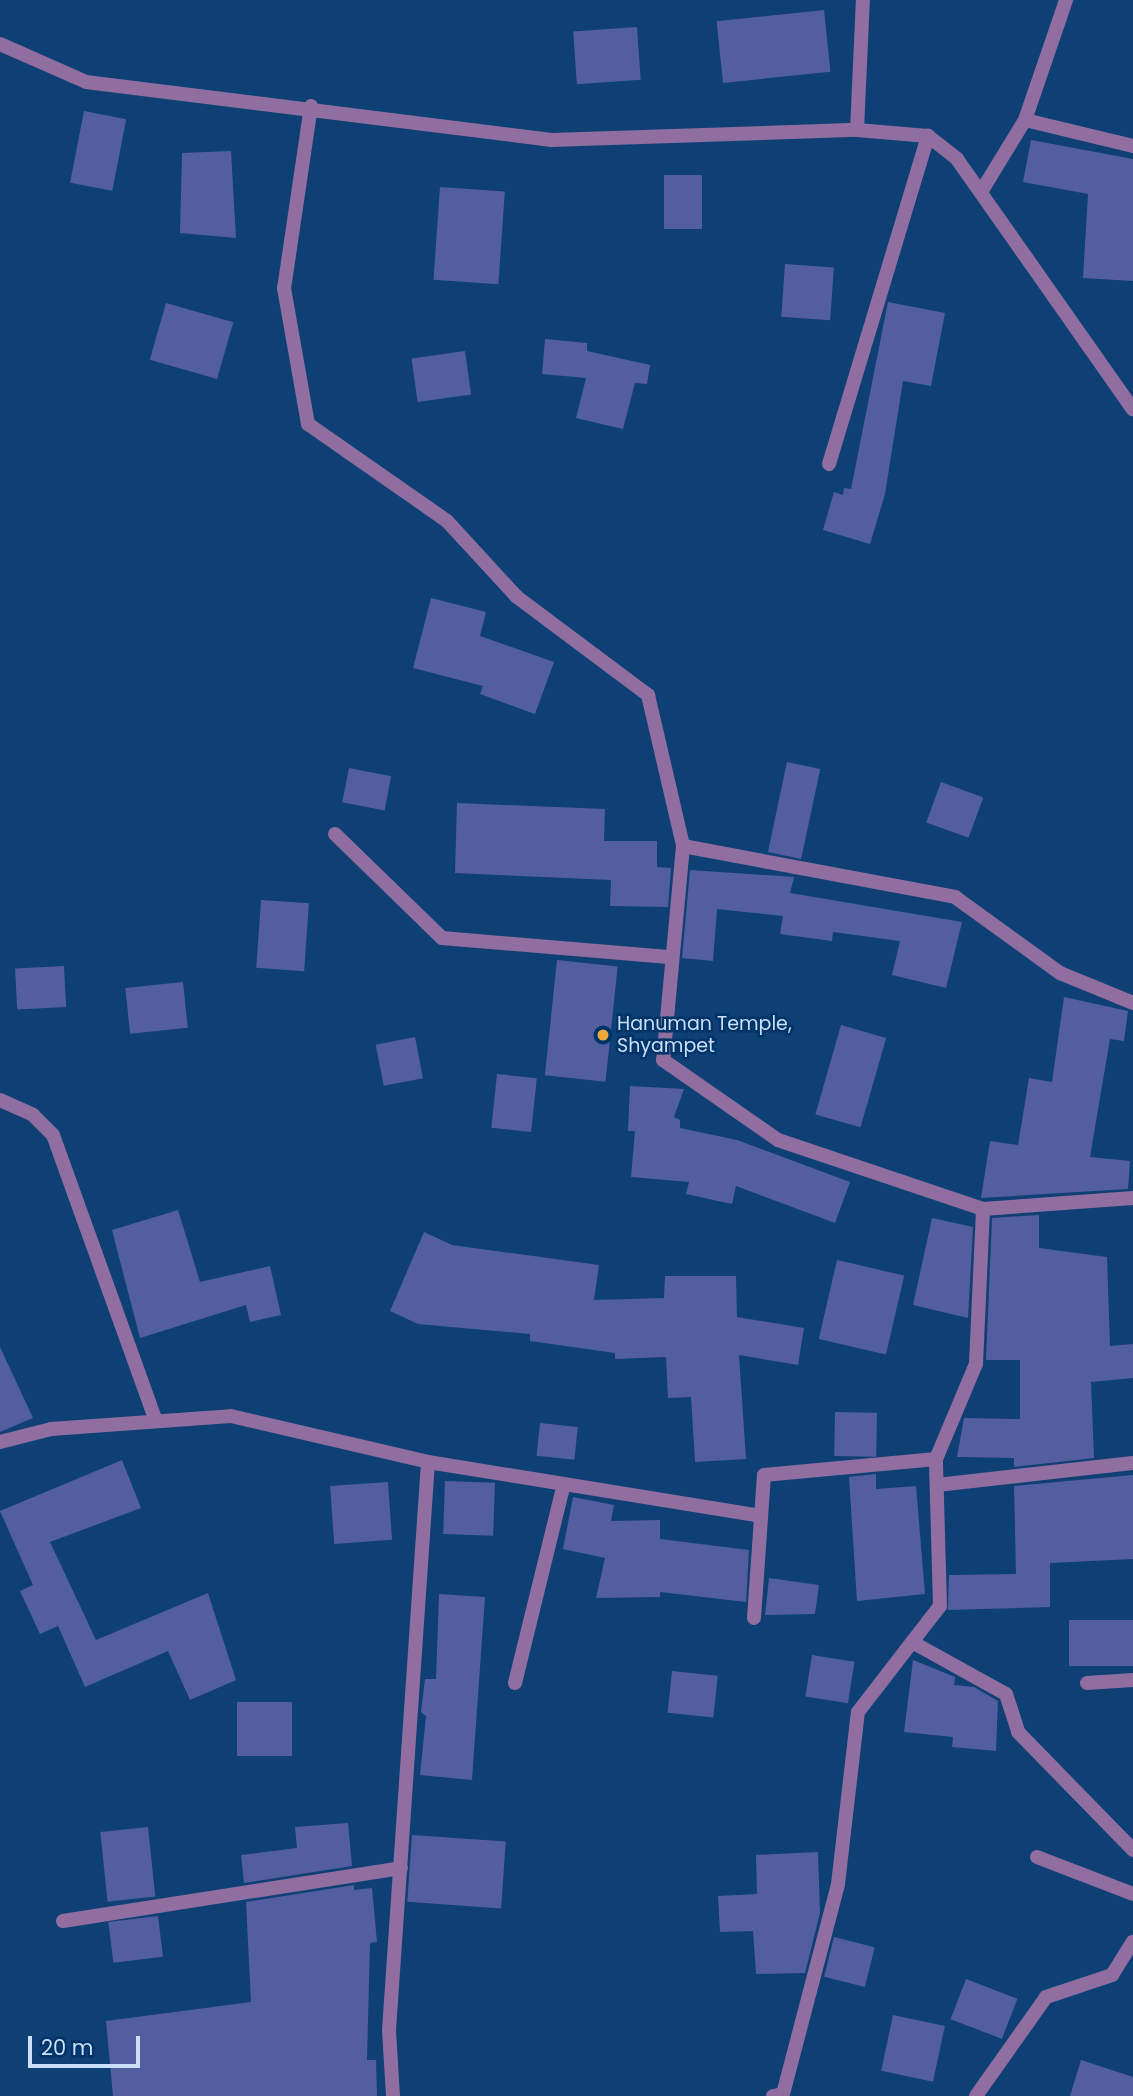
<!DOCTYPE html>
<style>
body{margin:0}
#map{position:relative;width:1133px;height:2096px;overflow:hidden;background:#0e3f75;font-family:Poppins,sans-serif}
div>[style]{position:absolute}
.building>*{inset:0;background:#535ea0;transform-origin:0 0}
.street>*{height:14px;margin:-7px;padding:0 7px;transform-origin:7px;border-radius:7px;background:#906ea0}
.dots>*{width:19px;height:19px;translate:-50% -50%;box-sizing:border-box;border:4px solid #003468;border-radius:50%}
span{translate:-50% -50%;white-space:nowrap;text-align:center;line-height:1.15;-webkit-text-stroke:5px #003468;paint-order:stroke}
.poi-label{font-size:19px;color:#cbdff9}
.left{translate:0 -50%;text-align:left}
.scale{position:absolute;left:28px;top:2036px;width:112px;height:32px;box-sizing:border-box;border:4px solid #cbdff9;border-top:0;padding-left:9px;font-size:21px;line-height:24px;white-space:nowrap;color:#cbdff9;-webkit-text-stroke:5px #003468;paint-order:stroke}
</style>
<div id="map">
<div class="building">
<i style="left:824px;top:10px;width:62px;height:108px;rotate:84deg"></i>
<i style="left:637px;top:27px;width:53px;height:64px;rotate:86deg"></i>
<i style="left:84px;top:111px;width:43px;height:73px;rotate:11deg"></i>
<i style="clip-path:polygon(1031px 140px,1133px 159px,1133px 281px,1083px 278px,1088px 194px,1023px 182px)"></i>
<i style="clip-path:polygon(231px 151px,236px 238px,180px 233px,182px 153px)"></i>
<i style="left:664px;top:175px;width:38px;height:54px"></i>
<i style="left:440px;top:187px;width:65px;height:93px;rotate:4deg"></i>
<i style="left:785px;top:264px;width:49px;height:53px;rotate:4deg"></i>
<i style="clip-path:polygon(888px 302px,945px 313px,931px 386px,903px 381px,885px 494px,870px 544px,823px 530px,834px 492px,843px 495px,844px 488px,851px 489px)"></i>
<i style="left:166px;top:303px;width:70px;height:59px;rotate:16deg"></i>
<i style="clip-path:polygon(545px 339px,587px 343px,587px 351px,650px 365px,647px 384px,635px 383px,623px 429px,576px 418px,586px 378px,542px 374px)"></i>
<i style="left:465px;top:351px;width:44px;height:54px;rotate:82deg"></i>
<i style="clip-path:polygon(431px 598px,486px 612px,480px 636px,554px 662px,535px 714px,480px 694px,483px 686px,413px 668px)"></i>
<i style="left:787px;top:762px;width:34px;height:92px;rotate:12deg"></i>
<i style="left:349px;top:768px;width:43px;height:35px;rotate:11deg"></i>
<i style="left:941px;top:782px;width:45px;height:43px;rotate:20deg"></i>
<i style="clip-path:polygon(457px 803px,605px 809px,604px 841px,657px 841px,657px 867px,671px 868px,668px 907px,610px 906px,611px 880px,455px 873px)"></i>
<i style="clip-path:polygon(690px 870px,794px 877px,790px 893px,962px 922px,946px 988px,892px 975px,900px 941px,833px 932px,832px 941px,780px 934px,783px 916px,717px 909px,713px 961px,682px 958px)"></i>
<i style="left:261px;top:900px;width:48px;height:68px;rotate:4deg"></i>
<i style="left:557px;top:960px;width:61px;height:116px;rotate:6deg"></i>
<i style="left:64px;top:966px;width:41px;height:49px;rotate:87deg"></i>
<i style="left:183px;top:982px;width:46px;height:58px;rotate:84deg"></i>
<i style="clip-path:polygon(1064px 997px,1128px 1011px,1124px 1041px,1110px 1039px,1090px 1157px,1130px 1161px,1128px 1189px,981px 1198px,990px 1141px,1018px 1145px,1029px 1078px,1052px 1082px)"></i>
<i style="left:841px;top:1025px;width:47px;height:93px;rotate:16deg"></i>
<i style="left:415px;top:1037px;width:42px;height:40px;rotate:79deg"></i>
<i style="left:497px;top:1074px;width:40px;height:54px;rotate:6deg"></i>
<i style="clip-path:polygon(630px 1086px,684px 1089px,674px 1117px,680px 1120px,680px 1128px,737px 1140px,850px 1182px,835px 1223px,736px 1186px,732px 1204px,686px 1194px,689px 1182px,631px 1177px,635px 1131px,628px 1131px)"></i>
<i style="clip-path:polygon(178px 1210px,200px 1282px,270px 1266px,281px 1315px,250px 1322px,246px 1305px,140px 1338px,112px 1230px)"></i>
<i style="clip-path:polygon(1039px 1215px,1039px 1248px,1107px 1257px,1110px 1346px,1133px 1344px,1133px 1378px,1091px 1382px,1094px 1458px,1014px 1467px,1014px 1458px,957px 1457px,964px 1418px,1020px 1419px,1020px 1360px,986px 1360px,992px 1218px)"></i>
<i style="clip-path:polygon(932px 1218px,973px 1227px,968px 1318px,913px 1305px)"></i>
<i style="clip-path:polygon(424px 1232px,452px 1245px,599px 1265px,594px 1300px,664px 1298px,665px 1276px,736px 1276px,737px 1317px,804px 1328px,798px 1365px,739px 1355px,746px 1459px,695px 1462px,691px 1397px,668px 1398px,666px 1357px,615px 1359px,615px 1353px,530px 1341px,530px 1334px,418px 1324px,390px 1311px)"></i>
<i style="left:837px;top:1260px;width:69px;height:81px;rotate:13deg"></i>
<i style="clip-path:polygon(0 1347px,33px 1418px,0 1432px)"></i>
<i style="left:835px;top:1412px;width:42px;height:44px;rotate:1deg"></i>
<i style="left:540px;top:1423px;width:38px;height:33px;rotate:6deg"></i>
<i style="clip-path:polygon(122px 1460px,141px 1508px,50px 1542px,96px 1640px,208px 1593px,236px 1680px,190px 1700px,168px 1651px,85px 1687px,58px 1626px,40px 1634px,20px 1591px,33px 1585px,0 1511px)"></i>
<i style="clip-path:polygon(876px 1474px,876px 1489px,916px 1486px,925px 1594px,857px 1601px,849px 1477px)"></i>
<i style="clip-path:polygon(1133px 1475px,1133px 1559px,1050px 1563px,1050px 1607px,948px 1610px,949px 1575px,1016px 1574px,1014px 1486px)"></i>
<i style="left:445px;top:1481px;width:50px;height:53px;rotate:2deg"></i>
<i style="left:388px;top:1482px;width:58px;height:58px;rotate:86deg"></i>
<i style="clip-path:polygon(573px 1497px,614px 1505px,611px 1521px,660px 1520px,660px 1539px,749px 1550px,746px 1602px,660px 1592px,660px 1597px,596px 1598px,605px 1558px,563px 1549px)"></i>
<i style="clip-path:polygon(769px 1578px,819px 1585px,815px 1614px,765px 1615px)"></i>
<i style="clip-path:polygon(439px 1594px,485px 1597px,472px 1780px,420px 1775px,426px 1716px,421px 1712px,425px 1679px,436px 1679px)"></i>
<i style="left:1133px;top:1620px;width:46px;height:64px;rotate:90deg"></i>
<i style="left:812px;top:1655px;width:43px;height:42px;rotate:9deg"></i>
<i style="clip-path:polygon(913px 1660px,955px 1677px,954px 1685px,974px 1687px,998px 1701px,996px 1751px,952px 1747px,953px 1737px,904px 1732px)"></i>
<i style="left:672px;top:1671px;width:46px;height:42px;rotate:6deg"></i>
<i style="left:237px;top:1702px;width:55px;height:54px"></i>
<i style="clip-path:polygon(348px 1823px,352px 1866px,244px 1883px,241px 1855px,297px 1848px,295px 1827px)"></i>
<i style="left:148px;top:1827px;width:70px;height:48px;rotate:84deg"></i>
<i style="left:412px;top:1835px;width:94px;height:67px;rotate:4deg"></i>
<i style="clip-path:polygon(818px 1852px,820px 1913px,805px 1973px,756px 1974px,753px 1931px,720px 1932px,718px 1896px,757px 1894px,756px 1855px)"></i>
<i style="clip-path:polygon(354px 1885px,354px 1890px,372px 1888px,377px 1942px,370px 1943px,367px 2060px,376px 2060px,377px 2096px,113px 2096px,106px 2021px,251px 2002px,246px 1902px)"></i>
<i style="left:158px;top:1916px;width:41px;height:50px;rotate:83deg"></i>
<i style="left:834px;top:1937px;width:42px;height:41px;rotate:14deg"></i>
<i style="left:966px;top:1979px;width:55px;height:43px;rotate:21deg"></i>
<i style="left:893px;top:2015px;width:53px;height:57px;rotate:12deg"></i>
<i style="clip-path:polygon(1081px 2060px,1133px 2077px,1133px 2096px,1070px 2096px)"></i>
</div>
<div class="street">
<i style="left:0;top:44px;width:94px;rotate:23.8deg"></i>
<i style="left:86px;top:82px;width:469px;rotate:7.1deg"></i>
<i style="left:551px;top:140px;width:306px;rotate:-1.9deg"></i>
<i style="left:857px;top:130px;width:71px;rotate:4.8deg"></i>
<i style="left:928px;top:136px;width:37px;rotate:38deg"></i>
<i style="left:957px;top:159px;width:306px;rotate:54.9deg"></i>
<i style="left:311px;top:106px;width:184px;rotate:98.4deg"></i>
<i style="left:284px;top:288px;width:138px;rotate:80deg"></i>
<i style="left:308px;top:424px;width:169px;rotate:34.9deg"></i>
<i style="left:447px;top:521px;width:103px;rotate:47.4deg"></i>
<i style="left:517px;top:597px;width:164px;rotate:36.8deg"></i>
<i style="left:648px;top:695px;width:155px;rotate:76.9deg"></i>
<i style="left:683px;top:846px;width:215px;rotate:95.3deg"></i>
<i style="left:663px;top:1060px;width:140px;rotate:34.8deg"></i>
<i style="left:778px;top:1140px;width:216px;rotate:18.6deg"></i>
<i style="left:983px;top:1209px;width:150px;rotate:-4.2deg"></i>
<i style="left:1025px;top:120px;width:111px;rotate:13.5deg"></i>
<i style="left:857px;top:130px;width:130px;rotate:-87.4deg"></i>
<i style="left:981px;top:192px;width:84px;rotate:-58.6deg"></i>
<i style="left:1025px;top:120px;width:127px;rotate:-71.1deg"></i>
<i style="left:829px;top:464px;width:343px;rotate:-73.2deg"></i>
<i style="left:335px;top:834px;width:149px;rotate:44.2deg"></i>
<i style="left:442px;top:938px;width:227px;rotate:4.8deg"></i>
<i style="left:683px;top:846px;width:277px;rotate:10.6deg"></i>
<i style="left:955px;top:897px;width:130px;rotate:35.9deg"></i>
<i style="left:1060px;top:973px;width:79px;rotate:22.3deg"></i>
<i style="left:0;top:1100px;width:36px;rotate:24deg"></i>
<i style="left:33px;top:1115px;width:28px;rotate:45deg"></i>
<i style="left:53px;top:1135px;width:304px;rotate:70.2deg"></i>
<i style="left:0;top:1442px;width:53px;rotate:-14.3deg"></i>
<i style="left:51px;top:1429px;width:180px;rotate:-4.1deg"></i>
<i style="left:231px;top:1416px;width:202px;rotate:13.1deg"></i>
<i style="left:428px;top:1462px;width:337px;rotate:9.2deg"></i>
<i style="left:937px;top:1485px;width:197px;rotate:-6.4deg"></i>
<i style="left:754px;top:1618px;width:143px;rotate:-86deg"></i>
<i style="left:764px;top:1475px;width:173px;rotate:-5.3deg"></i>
<i style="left:912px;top:1642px;width:107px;rotate:29deg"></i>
<i style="left:1006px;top:1694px;width:40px;rotate:72deg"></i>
<i style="left:1018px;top:1732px;width:165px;rotate:45.7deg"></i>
<i style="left:515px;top:1683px;width:205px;rotate:-76.2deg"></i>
<i style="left:1087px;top:1683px;width:46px;rotate:-3.7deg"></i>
<i style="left:1037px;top:1857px;width:103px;rotate:21.1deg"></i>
<i style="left:63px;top:1921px;width:342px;rotate:-8.9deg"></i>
<i style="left:393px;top:2096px;width:66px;rotate:-93.5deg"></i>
<i style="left:389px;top:2030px;width:569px;rotate:-86.07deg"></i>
<i style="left:773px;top:2096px;width:10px;rotate:-11deg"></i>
<i style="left:783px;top:2094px;width:217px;rotate:-75.3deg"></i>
<i style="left:838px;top:1884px;width:173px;rotate:-83.4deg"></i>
<i style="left:858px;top:1712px;width:134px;rotate:-52.3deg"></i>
<i style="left:940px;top:1606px;width:147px;rotate:-91.6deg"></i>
<i style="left:936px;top:1459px;width:103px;rotate:-67.2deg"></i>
<i style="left:976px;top:1364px;width:155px;rotate:-87.4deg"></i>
<i style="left:976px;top:2096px;width:121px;rotate:-54.7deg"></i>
<i style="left:1046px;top:1997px;width:70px;rotate:-18.4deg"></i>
<i style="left:1112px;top:1975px;width:39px;rotate:-58deg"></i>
</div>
<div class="dots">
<i style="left:603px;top:1035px;background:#eda83b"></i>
</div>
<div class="poi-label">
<span class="left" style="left:617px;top:1035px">Hanuman Temple,<br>Shyampet</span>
</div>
<div class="scale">20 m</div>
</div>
